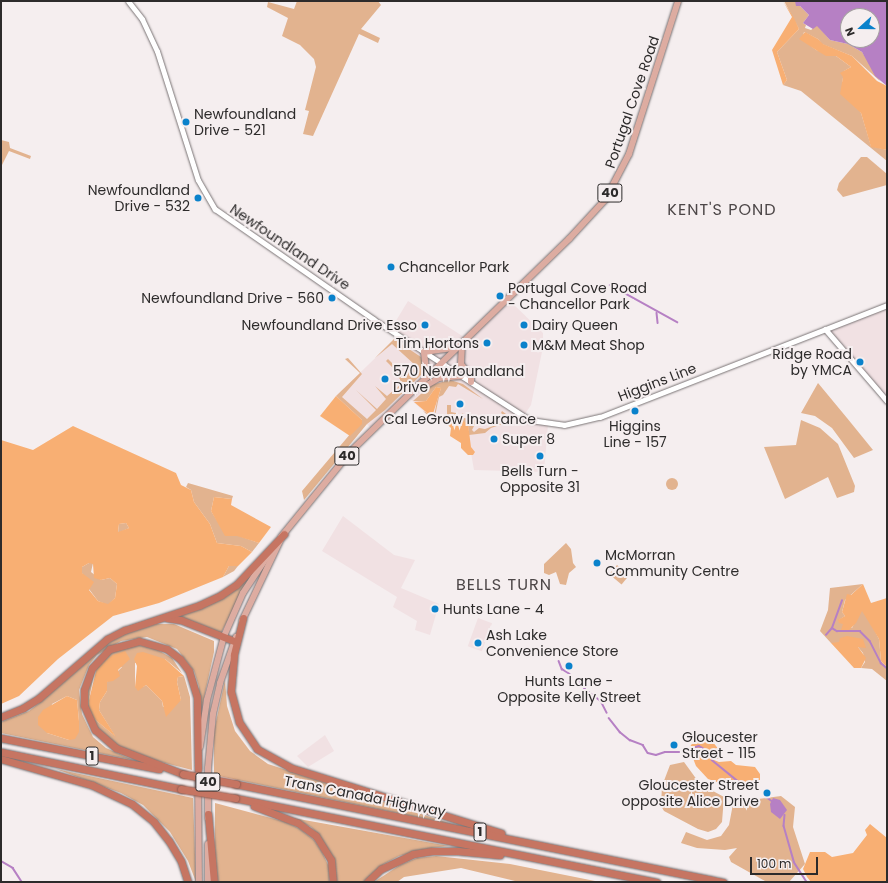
<!DOCTYPE html>
<style>
body{margin:0}
#map{position:relative;width:888px;height:883px;overflow:hidden;background:#f5eeef;font-family:Poppins,sans-serif}
div>[style]{position:absolute}
.built>*{inset:0;background:#f1e1e3;transform-origin:0 0}
.green>*{inset:0;background:#e2b38f;transform-origin:0 0}
.round{border-radius:50%}
.forest>*{inset:0;background:#f8af73}
.water>*{inset:0;background:#b680c4}
.stream>*{height:1.5px;margin:-0.75px;padding:0 0.75px;transform-origin:0.75px;border-radius:0.75px;background:#b680c4}
.roads{filter:drop-shadow(0 0 1px #7a7475) drop-shadow(0 0 1px #7a7475)}
.minor>*{height:5px;margin:-2.5px;padding:0 2.5px;transform-origin:2.5px;border-radius:2.5px;background:#fff}
.major>*{height:6px;margin:-3px;padding:0 3px;transform-origin:3px;border-radius:3px;background:#ddaca1}
.highway>*{height:7px;margin:-3.5px;padding:0 3.5px;transform-origin:3.5px;border-radius:3.5px;background:#c67562}
.bridges{filter:drop-shadow(0 0 1px #905b4f) drop-shadow(0 0 1px #905b4f)}
.highway-bridge>*{height:7px;margin:-3.5px;padding:0 3.5px;transform-origin:3.5px;border-radius:3.5px;background:#c67562}
.dots>*{width:11px;height:11px;translate:-50% -50%;box-sizing:border-box;border:2px solid #f5eeef;border-radius:50%}
span{translate:-50% -50%;white-space:nowrap;text-align:center;line-height:1.15;-webkit-text-stroke:4px #f5eeef;paint-order:stroke}
.shield-label span{padding:1px 3px;background:#f5eeef;border:1px solid;border-radius:3px;-webkit-text-stroke-width:0}
.shield-label{font-size:13px;color:#2d2b2b;font-weight:700}
.street-label{font-size:14px;color:#2d2b2b}
.poi-label{font-size:14px;color:#2d2b2b}
.left{translate:0 -50%;text-align:left}
.right{translate:-100% -50%;text-align:right}
.quarter-label{font-size:16px;color:#4d4748;letter-spacing:1px}
.frame{position:absolute;inset:0;border:2px solid #2d2b2b;pointer-events:none}
.north{position:absolute;left:840px;top:8px;width:40px;height:40px;box-sizing:border-box;background:#f5eeef;border:1px solid #a5a0a1;border-radius:50%;rotate:249deg;font-size:11px;font-weight:700;line-height:16px;text-align:center;color:#2d2b2b}
.north::after{content:'';display:block;margin:auto;width:14px;height:18px;background:#0a82cb;clip-path:polygon(50% 0,100% 100%,50% 72%,0 100%)}
.scale{position:absolute;left:750px;top:857px;width:68px;height:18px;box-sizing:border-box;border:2px solid #2d2b2b;border-top:0;padding-left:5px;font-size:12px;line-height:14px;white-space:nowrap;color:#2d2b2b;-webkit-text-stroke:3px #f5eeef;paint-order:stroke}
</style>
<div id="map">
<div class="built">
<i style="clip-path:polygon(508px 299px,543px 333px,543px 347px,531px 405px,523px 417px,548px 424px,544px 472px,474px 470px,466px 425px,433px 420px,407px 396px,372px 429px,336px 396px,399px 335px,391px 329px,408px 301px,467px 339px)"></i>
<i style="clip-path:polygon(887px 305px,887px 401px,825px 329px)"></i>
<i style="clip-path:polygon(343px 516px,394px 555px,415px 560px,401px 588px,439px 604px,430px 635px,415px 630px,417px 621px,393px 607px,397px 597px,322px 551px)"></i>
<i style="left:478px;top:618px;width:15px;height:30px;rotate:20deg"></i>
<i style="clip-path:polygon(325px 735px,334px 751px,308px 767px,297px 756px)"></i>
</div>
<div class="green">
<i style="clip-path:polygon(297px 1px,378px 1px,381px 5px,361px 29px,380px 38px,378px 43px,359px 34px,313px 136px,303px 134px,309px 111px,305px 110px,316px 67px,314px 59px,300px 45px,282px 36px,288px 18px,267px 7px,268px 2px,294px 9px)"></i>
<i style="clip-path:polygon(784px 1px,795px 1px,809px 15px,803px 23px,806px 25px,805px 28px,811px 30px,817px 25px,830px 40px,848px 44px,862px 52px,872px 67px,880px 81px,852px 56px,822px 44px,818px 39px,804px 32px,802px 39px,816px 50px,836px 56px,851px 67px,844px 71px,842px 84px,861px 113px,871px 146px,887px 150px,887px 161px,801px 91px,783px 85px,787px 80px,777px 52px,799px 29px)"></i>
<i style="clip-path:polygon(1px 140px,9px 142px,10px 148px,31px 156px,30px 159px,9px 151px,1px 167px)"></i>
<i style="clip-path:polygon(861px 157px,867px 157px,887px 174px,887px 185px,843px 197px,837px 190px,839px 183px)"></i>
<i style="clip-path:polygon(394px 339px,421px 357px,424px 369px,422px 374px,385px 410px,367px 424px,304px 500px,302px 491px,362px 420px,336px 396px,360px 373px,345px 359px,348px 358px,362px 374px,342px 397px,367px 419px,376px 410px,356px 390px,377px 409px,386px 399px,375px 386px,387px 396px,400px 385px,400px 379px,392px 372px,394px 369px,386px 361px,388px 359px,405px 376px,415px 365px,392px 344px,375px 358px)"></i>
<i style="clip-path:polygon(450px 380px,463px 384px,483px 399px,458px 384px,456px 387px,449px 386px,443px 395px,439px 397px,435px 416px,444px 422px,433px 420px,423px 411px,434px 416px,437px 401px,441px 388px,436px 387px,426px 401px,413px 401px,431px 385px)"></i>
<i style="clip-path:polygon(818px 383px,847px 418px,873px 450px,854px 458px,832px 428px,815px 416px,801px 413px)"></i>
<i style="clip-path:polygon(447px 405px,451px 405px,451px 412px,456px 413px,456px 416px,460px 417px,463px 413px,464px 418px,477px 420px,472px 430px,474px 432px,479px 428px,485px 429px,510px 420px,501px 413px,502px 411px,514px 420px,491px 428px,485px 433px,469px 435px,468px 425px,459px 419px,447px 415px)"></i>
<i style="clip-path:polygon(801px 420px,820px 428px,838px 444px,855px 486px,854px 492px,837px 498px,828px 477px,785px 499px,764px 447px,796px 445px)"></i>
<i class="round" style="left:666px;top:478px;width:12px;height:12px"></i>
<i style="clip-path:polygon(188px 483px,233px 496px,232px 499px,214px 497px,211px 511px,223px 530px,259px 543px,252px 552px,241px 546px,217px 543px,210px 524px,194px 502px,191px 490px,186px 487px)"></i>
<i style="clip-path:polygon(126px 523px,129px 528px,118px 533px,119px 524px)"></i>
<i style="clip-path:polygon(566px 543px,571px 549px,573px 563px,576px 567px,569px 573px,566px 585px,560px 584px,556px 572px,549px 575px,544px 573px,544px 564px)"></i>
<i style="clip-path:polygon(89px 563px,93px 563px,91px 572px,101px 580px,110px 578px,117px 584px,115px 598px,108px 605px,98px 601px,89px 589px,82px 573px,82px 567px)"></i>
<i style="left:617px;top:565px;width:16px;height:12px;rotate:40deg"></i>
<i style="clip-path:polygon(229px 566px,238px 566px,234px 571px,223px 577px)"></i>
<i style="clip-path:polygon(254px 569px,221px 633px,175px 615px,198px 609px)"></i>
<i style="clip-path:polygon(863px 584px,845px 600px,842px 612px,845px 616px,839px 620px,852px 628px,860px 612px,862px 610px,866px 614px,879px 639px,881px 661px,887px 667px,887px 681px,872px 669px,861px 668px,865px 662px,863px 653px,858px 647px,861px 646px,831px 643px,820px 631px,828px 610px,830px 588px)"></i>
<i style="clip-path:polygon(evenodd,156px 624px,174px 624px,214px 641px,214px 652px,199px 721px,199px 687px,194px 671px,177px 649px,147px 637px,121px 641px,97px 655px,89px 665px,79px 690px,82px 714px,93px 737px,106px 748px,133px 760px,1px 733px,1px 722px,29px 711px,38px 704px,99px 648px,125px 634px,156px 624px,67px 696px,77px 700px,79px 721px,69px 740px,47px 733px,52px 704px,67px 696px)"></i>
<i style="clip-path:polygon(138px 645px,156px 649px,172px 658px,182px 673px,165px 659px,135px 663px,135px 687px,143px 687px,146px 685px,162px 701px,163px 707px,181px 700px,177px 682px,178px 677px,184px 676px,190px 697px,192px 770px,134px 755px,116px 745px,94px 725px,87px 709px,87px 694px,94px 673px,89px 700px,92px 717px,115px 736px,99px 710px,100px 702px,107px 691px,107px 682px,122px 667px,104px 662px,97px 667px,107px 655px,126px 646px)"></i>
<i style="clip-path:polygon(225px 680px,227px 706px,235px 731px,250px 751px,268px 764px,455px 825px,214px 775px,214px 731px)"></i>
<i style="clip-path:polygon(706px 750px,716px 752px,719px 759px,709px 758px)"></i>
<i style="clip-path:polygon(684px 762px,700px 784px,724px 797px,722px 822px,716px 829px,708px 832px,698px 829px,664px 811px,661px 806px,662px 786px,670px 765px)"></i>
<i style="clip-path:polygon(56px 769px,193px 798px,196px 882px,188px 861px,170px 832px,143px 805px,121px 793px)"></i>
<i style="clip-path:polygon(781px 796px,795px 807px,793px 827px,805px 864px,789px 882px,765px 881px,731px 862px,729px 857px,737px 848px,725px 850px,697px 848px,681px 843px,686px 832px,707px 840px,721px 836px,729px 825px,733px 804px,739px 800px,751px 802px,750px 800px)"></i>
<i style="clip-path:polygon(215px 803px,286px 822px,300px 829px,314px 840px,322px 852px,329px 867px,329px 882px,218px 882px,215px 863px)"></i>
<i style="clip-path:polygon(293px 818px,449px 846px,431px 848px,399px 856px,384px 864px,363px 882px,336px 882px,333px 861px,320px 836px,311px 827px)"></i>
<i style="clip-path:polygon(436px 856px,510px 864px,600px 882px,519px 882px,461px 868px,404px 877px,397px 882px,374px 882px,400px 865px,417px 858px)"></i>
</div>
<div class="forest">
<i style="clip-path:polygon(783px 1px,794px 18px,799px 29px,777px 52px,787px 80px,783px 85px,772px 50px,792px 17px)"></i>
<i style="clip-path:polygon(805px 32px,818px 39px,823px 44px,852px 56px,877px 81px,887px 86px,887px 150px,871px 147px,861px 113px,840px 94px,843px 77px,840px 73px,851px 67px,836px 56px,826px 56px,816px 50px,799px 39px)"></i>
<i style="clip-path:polygon(436px 387px,441px 388px,432px 417px,414px 402px,426px 401px)"></i>
<i style="clip-path:polygon(336px 396px,362px 420px,362px 424px,350px 436px,320px 416px)"></i>
<i style="clip-path:polygon(444px 415px,454px 416px,468px 424px,471px 447px,475px 452px,473px 455px,468px 455px,461px 448px,461px 443px,450px 436px,451px 428px,442px 419px)"></i>
<i style="clip-path:polygon(evenodd,73px 426px,176px 473px,181px 485px,191px 490px,194px 502px,210px 524px,217px 543px,241px 546px,252px 552px,238px 566px,229px 566px,223px 577px,159px 603px,113px 616px,58px 659px,19px 696px,1px 704px,1px 440px,33px 450px,73px 426px,126px 523px,129px 528px,118px 532px,119px 524px,126px 523px,73px 426px,89px 563px,93px 564px,94px 578px,101px 580px,110px 578px,117px 584px,115px 598px,108px 604px,98px 601px,89px 590px,94px 582px,82px 573px,82px 567px,89px 563px)"></i>
<i style="clip-path:polygon(214px 497px,232px 499px,231px 505px,271px 527px,259px 543px,237px 536px,225px 536px,211px 511px)"></i>
<i style="clip-path:polygon(863px 584px,871px 603px,887px 598px,887px 667px,881px 661px,879px 639px,862px 611px,856px 623px,847px 632px,841px 630px,843px 624px,839px 623px,838px 620px,845px 616px,842px 612px,847px 594px,851px 595px)"></i>
<i style="clip-path:polygon(847px 636px,863px 639px,866px 648px,858px 647px,866px 658px,861px 668px,854px 668px,831px 643px,839px 642px,840px 638px)"></i>
<i style="clip-path:polygon(125px 651px,130px 659px,118px 670px,120px 676px,113px 681px,107px 682px,107px 691px,100px 702px,99px 710px,116px 737px,92px 717px,89px 710px,89px 700px,97px 667px,113px 655px)"></i>
<i style="clip-path:polygon(143px 652px,165px 659px,184px 676px,178px 677px,177px 682px,181px 700px,166px 717px,162px 701px,146px 685px,138px 691px,135px 687px,137px 666px,134px 659px,137px 653px)"></i>
<i style="clip-path:polygon(67px 696px,77px 700px,79px 721px,79px 732px,75px 739px,69px 740px,47px 733px,38px 725px,38px 717px,43px 710px)"></i>
<i style="clip-path:polygon(708px 736px,720px 751px,719px 759px,716px 752px,706px 750px,709px 758px,719px 762px,731px 761px,736px 765px,755px 767px,760px 774px,760px 783px,752px 782px,732px 787px,708px 779px,696px 766px,689px 748px,694px 741px)"></i>
<i style="clip-path:polygon(870px 824px,887px 838px,887px 882px,811px 882px,807px 877px,803px 869px,810px 852px,825px 852px,832px 857px,853px 853px,867px 835px,865px 830px)"></i>
</div>
<div class="water">
<i style="clip-path:polygon(evenodd,795px 1px,887px 1px,887px 86px,875px 76px,862px 52px,848px 44px,830px 40px,817px 26px,813px 29px,803px 23px,809px 15px,800px 6px,796px 6px,795px 1px,848px 16px,872px 16px,872px 40px,848px 40px,848px 16px)"></i>
<i style="clip-path:polygon(773px 798px,780px 800px,787px 810px,780px 819px,771px 812px,770px 804px)"></i>
</div>
<div class="stream">
<i style="left:610px;top:285px;width:77px;rotate:28.9deg"></i>
<i style="left:657px;top:313px;width:10px;rotate:84deg"></i>
<i style="left:832px;top:628px;width:6px;rotate:31deg"></i>
<i style="left:837px;top:631px;width:23px"></i>
<i style="left:860px;top:631px;width:14px;rotate:45deg"></i>
<i style="left:870px;top:641px;width:25px;rotate:63deg"></i>
<i style="left:881px;top:663px;width:8px;rotate:40deg"></i>
<i style="left:826px;top:635px;width:9px;rotate:-49deg"></i>
<i style="left:832px;top:628px;width:29px;rotate:-70deg"></i>
<i style="left:559px;top:661px;width:9px;rotate:69deg"></i>
<i style="left:562px;top:669px;width:9px;rotate:32deg"></i>
<i style="left:579px;top:679px;width:12px;rotate:59deg"></i>
<i style="left:585px;top:689px;width:20px;rotate:37deg"></i>
<i style="left:601px;top:701px;width:13px;rotate:63deg"></i>
<i style="left:609px;top:718px;width:18px;rotate:52deg"></i>
<i style="left:620px;top:732px;width:13px;rotate:39deg"></i>
<i style="left:630px;top:740px;width:14px;rotate:21deg"></i>
<i style="left:643px;top:745px;width:9px;rotate:58deg"></i>
<i style="left:648px;top:753px;width:8px;rotate:14deg"></i>
<i style="left:656px;top:755px;width:9px;rotate:-18deg"></i>
<i style="left:665px;top:752px;width:14px"></i>
<i style="left:690px;top:749px;width:9px;rotate:-18deg"></i>
<i style="left:699px;top:746px;width:8px;rotate:30deg"></i>
<i style="left:712px;top:760px;width:41px;rotate:39.1deg"></i>
<i style="left:765px;top:796px;width:9px;rotate:36deg"></i>
<i style="left:785px;top:815px;width:11px;rotate:95deg"></i>
<i style="left:784px;top:826px;width:37px;rotate:74deg"></i>
<i style="left:794px;top:862px;width:24px;rotate:57deg"></i>
<i style="left:1px;top:861px;width:14px;rotate:30deg"></i>
<i style="left:13px;top:868px;width:17px;rotate:57deg"></i>
</div>
<div class="roads">
<div class="minor">
<i style="left:128px;top:1px;width:23px;rotate:52deg"></i>
<i style="left:142px;top:19px;width:35px;rotate:65deg"></i>
<i style="left:157px;top:51px;width:135px;rotate:72.4deg"></i>
<i style="left:198px;top:180px;width:34px;rotate:60deg"></i>
<i style="left:215px;top:209px;width:193px;rotate:34.8deg"></i>
<i style="left:373px;top:319px;width:187px;rotate:32.8deg"></i>
<i style="left:530px;top:420px;width:34px;rotate:8deg"></i>
<i style="left:564px;top:425px;width:37px;rotate:-13deg"></i>
<i style="left:600px;top:417px;width:308px;rotate:-21.3deg"></i>
<i style="left:825px;top:329px;width:95px;rotate:49.3deg"></i>
</div>
<div class="major">
<i style="left:462px;top:344px;width:20px;rotate:93deg"></i>
<i style="left:461px;top:364px;width:16px;rotate:52deg"></i>
<i style="left:471px;top:377px;width:5px;rotate:90deg"></i>
<i style="left:427px;top:377px;width:25px;rotate:-97deg"></i>
<i style="left:424px;top:352px;width:34px;rotate:-8deg"></i>
<i style="left:419px;top:385px;width:8px"></i>
<i style="left:427px;top:385px;width:14px;rotate:-30deg"></i>
<i style="left:439px;top:378px;width:22px;rotate:-5deg"></i>
<i style="left:281px;top:537px;width:112px;rotate:-50.8deg"></i>
<i style="left:352px;top:450px;width:303px;rotate:-44.2deg"></i>
<i style="left:569px;top:239px;width:53px;rotate:-47.3deg"></i>
<i style="left:605px;top:200px;width:52px;rotate:-62.4deg"></i>
<i style="left:629px;top:154px;width:161px;rotate:-72.2deg"></i>
<i style="left:242px;top:621px;width:91px;rotate:-64.6deg"></i>
<i style="left:200px;top:747px;width:48px;rotate:-81.5deg"></i>
<i style="left:207px;top:700px;width:66px;rotate:-75.1deg"></i>
<i style="left:224px;top:636px;width:47px;rotate:-66.2deg"></i>
<i style="left:243px;top:593px;width:47px;rotate:-56.3deg"></i>
<i style="left:198px;top:774px;width:108px;rotate:89.5deg"></i>
<i style="left:208px;top:818px;width:50px;rotate:-90deg"></i>
<i style="left:208px;top:768px;width:54px;rotate:-84.7deg"></i>
<i style="left:213px;top:714px;width:32px;rotate:-77deg"></i>
<i style="left:220px;top:683px;width:49px;rotate:-70.8deg"></i>
<i style="left:208px;top:844px;width:38px;rotate:90deg"></i>
</div>
<div class="highway">
<i style="left:167px;top:618px;width:14px;rotate:8deg"></i>
<i style="left:181px;top:620px;width:57px;rotate:21.6deg"></i>
<i style="left:243px;top:618px;width:38px;rotate:104deg"></i>
<i style="left:234px;top:655px;width:37px;rotate:95deg"></i>
<i style="left:231px;top:692px;width:31px;rotate:75deg"></i>
<i style="left:239px;top:722px;width:32px;rotate:56deg"></i>
<i style="left:257px;top:749px;width:39px;rotate:29deg"></i>
<i style="left:291px;top:768px;width:220px;rotate:17.2deg"></i>
<i style="left:1px;top:717px;width:24px;rotate:-22deg"></i>
<i style="left:23px;top:708px;width:19px;rotate:-32deg"></i>
<i style="left:39px;top:698px;width:90px;rotate:-40.9deg"></i>
<i style="left:107px;top:639px;width:20px;rotate:-27deg"></i>
<i style="left:125px;top:630px;width:79px;rotate:-18.4deg"></i>
<i style="left:200px;top:605px;width:23px;rotate:-25deg"></i>
<i style="left:221px;top:595px;width:18px;rotate:-34deg"></i>
<i style="left:236px;top:585px;width:70px;rotate:-46.7deg"></i>
<i style="left:1px;top:738px;width:161px;rotate:11.1deg"></i>
<i style="left:1px;top:752px;width:184px;rotate:11.6deg"></i>
<i style="left:1px;top:759px;width:95px;rotate:15.9deg"></i>
<i style="left:92px;top:785px;width:44px;rotate:25.4deg"></i>
<i style="left:132px;top:804px;width:28px;rotate:39deg"></i>
<i style="left:154px;top:822px;width:24px;rotate:52deg"></i>
<i style="left:169px;top:841px;width:23px;rotate:59deg"></i>
<i style="left:181px;top:861px;width:22px;rotate:72deg"></i>
<i style="left:183px;top:774px;width:72px;rotate:-158.8deg"></i>
<i style="left:116px;top:748px;width:28px;rotate:-139deg"></i>
<i style="left:95px;top:730px;width:27px;rotate:-114deg"></i>
<i style="left:84px;top:705px;width:15px;rotate:-90deg"></i>
<i style="left:84px;top:690px;width:23px;rotate:-70deg"></i>
<i style="left:92px;top:668px;width:26px;rotate:-47deg"></i>
<i style="left:110px;top:649px;width:30px;rotate:-15deg"></i>
<i style="left:139px;top:641px;width:29px;rotate:16deg"></i>
<i style="left:167px;top:649px;width:16px;rotate:38deg"></i>
<i style="left:180px;top:659px;width:15px;rotate:53deg"></i>
<i style="left:189px;top:671px;width:27px;rotate:73deg"></i>
<i style="left:197px;top:697px;width:72px;rotate:89.2deg"></i>
<i style="left:236px;top:784px;width:497px;rotate:11.4deg"></i>
<i style="left:235px;top:798px;width:430px;rotate:11.3deg"></i>
<i style="left:254px;top:806px;width:47px;rotate:21.1deg"></i>
<i style="left:298px;top:823px;width:22px;rotate:36deg"></i>
<i style="left:316px;top:836px;width:28px;rotate:58deg"></i>
<i style="left:331px;top:860px;width:22px;rotate:85deg"></i>
<i style="left:208px;top:814px;width:68px;rotate:85deg"></i>
<i style="left:367px;top:882px;width:19px;rotate:-43deg"></i>
<i style="left:381px;top:869px;width:35px;rotate:-25deg"></i>
<i style="left:413px;top:854px;width:19px;rotate:-9deg"></i>
<i style="left:432px;top:851px;width:26px"></i>
<i style="left:458px;top:851px;width:42px;rotate:5.4deg"></i>
</div>
</div>
<div class="bridges">
<div class="highway-bridge">
<i style="left:183px;top:774px;width:54px;rotate:10.7deg"></i>
<i style="left:181px;top:789px;width:55px;rotate:9.5deg"></i>
</div>
</div>
<div class="dots">
<i style="left:186px;top:122px;background:#0a82cb"></i>
<i style="left:198px;top:198px;background:#0a82cb"></i>
<i style="left:391px;top:267px;background:#0a82cb"></i>
<i style="left:500px;top:296px;background:#0a82cb"></i>
<i style="left:332px;top:298px;background:#0a82cb"></i>
<i style="left:425px;top:325px;background:#0a82cb"></i>
<i style="left:524px;top:325px;background:#0a82cb"></i>
<i style="left:487px;top:343px;background:#0a82cb"></i>
<i style="left:524px;top:345px;background:#0a82cb"></i>
<i style="left:860px;top:362px;background:#0a82cb"></i>
<i style="left:385px;top:379px;background:#0a82cb"></i>
<i style="left:460px;top:404px;background:#0a82cb"></i>
<i style="left:635px;top:411px;background:#0a82cb"></i>
<i style="left:494px;top:439px;background:#0a82cb"></i>
<i style="left:540px;top:456px;background:#0a82cb"></i>
<i style="left:597px;top:563px;background:#0a82cb"></i>
<i style="left:435px;top:609px;background:#0a82cb"></i>
<i style="left:478px;top:643px;background:#0a82cb"></i>
<i style="left:569px;top:666px;background:#0a82cb"></i>
<i style="left:674px;top:745px;background:#0a82cb"></i>
<i style="left:767px;top:793px;background:#0a82cb"></i>
</div>
<div class="shield-label">
<span style="left:610px;top:193px">40</span>
<span style="left:347px;top:456px">40</span>
<span style="left:92px;top:756px">1</span>
<span style="left:208px;top:782px">40</span>
<span style="left:480px;top:832px">1</span>
</div>
<div class="street-label">
<span style="left:632px;top:102px;rotate:-71deg">Portugal Cove Road</span>
<span style="left:290px;top:247px;rotate:34deg">Newfoundland Drive</span>
<span style="left:657px;top:382px;rotate:-21deg">Higgins Line</span>
<span style="left:365px;top:796px;rotate:11deg">Trans Canada Highway</span>
</div>
<div class="poi-label">
<span class="left" style="left:194px;top:122px">Newfoundland<br>Drive - 521</span>
<span class="right" style="left:190px;top:198px">Newfoundland<br>Drive - 532</span>
<span class="left" style="left:399px;top:267px">Chancellor Park</span>
<span class="left" style="left:508px;top:296px">Portugal Cove Road<br>- Chancellor Park</span>
<span class="right" style="left:324px;top:298px">Newfoundland Drive - 560</span>
<span class="right" style="left:417px;top:325px">Newfoundland Drive Esso</span>
<span class="left" style="left:532px;top:325px">Dairy Queen</span>
<span class="right" style="left:479px;top:343px">Tim Hortons</span>
<span class="left" style="left:532px;top:345px">M&amp;M Meat Shop</span>
<span class="right" style="left:852px;top:362px">Ridge Road<br>by YMCA</span>
<span class="left" style="left:393px;top:379px">570 Newfoundland<br>Drive</span>
<span style="left:460px;top:419px">Cal LeGrow Insurance</span>
<span style="left:635px;top:434px">Higgins<br>Line - 157</span>
<span class="left" style="left:502px;top:439px">Super 8</span>
<span style="left:540px;top:479px">Bells Turn -<br>Opposite 31</span>
<span class="left" style="left:605px;top:563px">McMorran<br>Community Centre</span>
<span class="left" style="left:443px;top:609px">Hunts Lane - 4</span>
<span class="left" style="left:486px;top:643px">Ash Lake<br>Convenience Store</span>
<span style="left:569px;top:689px">Hunts Lane -<br>Opposite Kelly Street</span>
<span class="left" style="left:682px;top:745px">Gloucester<br>Street - 115</span>
<span class="right" style="left:759px;top:793px">Gloucester Street<br>opposite Alice Drive</span>
</div>
<div class="quarter-label">
<span style="left:722px;top:210px">KENT'S POND</span>
<span style="left:504px;top:585px">BELLS TURN</span>
</div>
<div class="frame"></div>
<div class="north">N</div>
<div class="scale">100 m</div>
</div>
